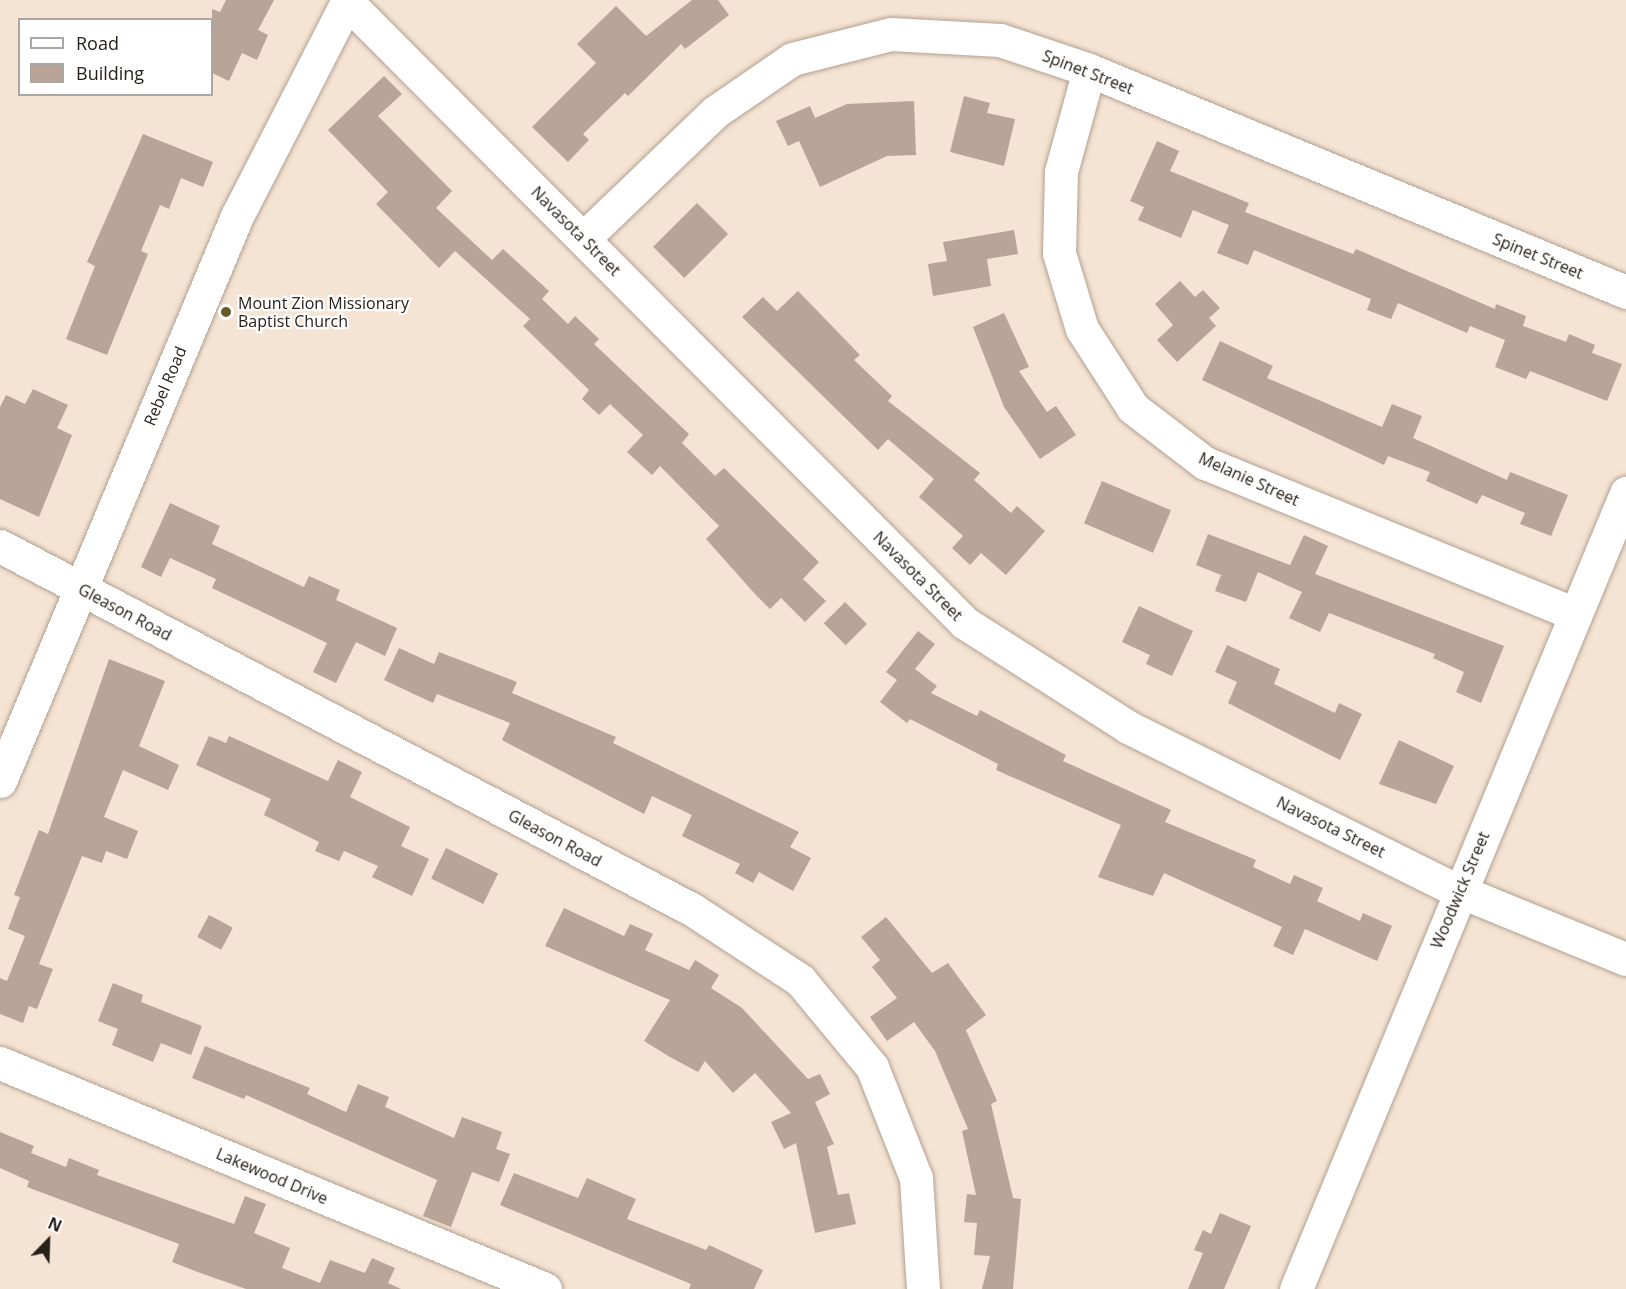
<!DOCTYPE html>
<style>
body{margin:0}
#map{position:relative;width:1626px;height:1289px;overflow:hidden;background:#f5e3d3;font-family:"Open Sans",sans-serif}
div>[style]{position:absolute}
.building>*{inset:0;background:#b9a498;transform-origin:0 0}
.roads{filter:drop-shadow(0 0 2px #b2a192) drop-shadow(0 0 2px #b2a192)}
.minor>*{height:33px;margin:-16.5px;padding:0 16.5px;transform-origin:16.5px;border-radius:16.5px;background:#fff}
.dots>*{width:16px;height:16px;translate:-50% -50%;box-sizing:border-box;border:3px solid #fff;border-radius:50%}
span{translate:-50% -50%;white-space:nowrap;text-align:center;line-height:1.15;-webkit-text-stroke:4.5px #fff;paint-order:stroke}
.street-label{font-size:16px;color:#27201b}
.poi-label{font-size:16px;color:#27201b}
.left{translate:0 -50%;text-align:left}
.legend{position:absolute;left:18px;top:18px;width:195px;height:78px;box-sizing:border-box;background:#fff;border:2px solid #a9a6a4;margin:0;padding:8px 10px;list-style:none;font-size:18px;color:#27201b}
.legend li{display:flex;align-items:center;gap:12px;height:30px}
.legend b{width:30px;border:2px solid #a9a6a4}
.north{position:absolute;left:18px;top:1211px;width:60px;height:60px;-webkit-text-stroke:4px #fff;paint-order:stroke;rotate:23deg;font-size:16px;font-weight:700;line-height:24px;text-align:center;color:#27201b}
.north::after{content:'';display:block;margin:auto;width:21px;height:27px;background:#27201b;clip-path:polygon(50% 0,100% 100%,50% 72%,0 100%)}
</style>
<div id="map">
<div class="building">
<i style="clip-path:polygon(226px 0,274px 0,258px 30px,268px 35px,257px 60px,242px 53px,229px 81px,212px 73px,212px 9px,220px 12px)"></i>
<i style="clip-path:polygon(692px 0,718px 0,729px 15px,685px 49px,681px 44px,628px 96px,625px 93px,583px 134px,589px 140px,568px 162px,532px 127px,596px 63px,577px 44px,616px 6px,646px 36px)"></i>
<i style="clip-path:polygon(384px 76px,402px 94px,378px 116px,452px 191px,436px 208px,492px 260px,503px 249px,549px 291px,542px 299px,568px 324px,575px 316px,599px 339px,594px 344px,689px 434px,682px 443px,715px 476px,724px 468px,819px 562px,803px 579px,826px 601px,805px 622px,781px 598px,770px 609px,755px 594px,706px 539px,719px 526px,660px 466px,652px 475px,627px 452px,643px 435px,610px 404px,599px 415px,582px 399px,589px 390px,523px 326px,530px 319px,455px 251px,439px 268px,376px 204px,388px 192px,328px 130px)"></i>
<i style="clip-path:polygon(964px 96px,990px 103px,987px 113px,1015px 119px,1004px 166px,950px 152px)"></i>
<i style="clip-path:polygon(914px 101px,916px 155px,887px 156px,820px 187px,799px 141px,788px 146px,776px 121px,810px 106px,815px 118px,847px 104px)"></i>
<i style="clip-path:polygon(143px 134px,213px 162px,203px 187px,181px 178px,169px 209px,160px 205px,141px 251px,148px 254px,107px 355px,66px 339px,95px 266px,87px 262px)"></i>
<i style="clip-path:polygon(1157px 141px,1179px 151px,1170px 171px,1249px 203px,1245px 212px,1353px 254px,1356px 249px,1495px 309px,1496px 304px,1526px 316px,1523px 326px,1566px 342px,1569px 334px,1595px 345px,1592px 353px,1622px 364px,1607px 401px,1530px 371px,1526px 379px,1495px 367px,1505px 340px,1470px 326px,1467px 333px,1398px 303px,1391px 319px,1367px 310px,1371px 299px,1254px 250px,1248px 265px,1217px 253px,1229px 225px,1193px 210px,1181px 238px,1138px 220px,1144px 207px,1130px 201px)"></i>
<i style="left:697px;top:203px;width:44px;height:62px;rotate:45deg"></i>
<i style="clip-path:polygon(1014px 230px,1018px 254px,987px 259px,991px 286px,933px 296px,928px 264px,947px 261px,943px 242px)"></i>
<i style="clip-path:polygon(1180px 281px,1195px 297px,1203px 290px,1220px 308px,1209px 318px,1216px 326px,1177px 362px,1157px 340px,1173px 325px,1155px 304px)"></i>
<i style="clip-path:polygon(798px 291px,860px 355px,854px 360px,892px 396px,888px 401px,980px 473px,974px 480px,1011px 513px,1017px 506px,1045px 531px,1006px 575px,981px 553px,970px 565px,952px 548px,963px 536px,919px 497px,934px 479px,888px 439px,878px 450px,742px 317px,763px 297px,777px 311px)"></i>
<i style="clip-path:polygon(1004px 313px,1029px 367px,1019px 371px,1047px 412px,1056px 406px,1076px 435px,1040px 459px,1004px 407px,973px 327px)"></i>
<i style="clip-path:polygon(1220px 341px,1273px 366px,1267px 378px,1382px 427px,1392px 404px,1422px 416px,1413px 438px,1507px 480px,1510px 472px,1568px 495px,1551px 536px,1520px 524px,1525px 513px,1482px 495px,1477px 504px,1426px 481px,1430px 472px,1388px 456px,1384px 465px,1202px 380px)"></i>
<i style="clip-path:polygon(33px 389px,68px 405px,57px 428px,72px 435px,39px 517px,0 499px,0 407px,6px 395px,25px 404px)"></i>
<i style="left:1102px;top:481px;width:75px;height:46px;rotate:23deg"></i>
<i style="clip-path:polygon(170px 503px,220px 526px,212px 544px,304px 587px,309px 576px,340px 590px,336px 600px,397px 628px,385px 656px,356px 642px,336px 683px,313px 672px,327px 643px,212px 588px,216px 579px,170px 558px,161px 577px,141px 567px)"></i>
<i style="clip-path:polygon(1208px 534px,1290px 565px,1304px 535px,1328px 546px,1315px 574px,1504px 646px,1481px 703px,1456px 692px,1464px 672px,1433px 658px,1435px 654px,1329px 613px,1320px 632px,1289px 618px,1302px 592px,1258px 572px,1246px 602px,1215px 591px,1221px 575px,1196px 565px)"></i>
<i style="left:845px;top:602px;width:31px;height:30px;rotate:45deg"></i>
<i style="clip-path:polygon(1139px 606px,1193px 631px,1172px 676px,1146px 664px,1150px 655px,1122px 642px)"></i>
<i style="clip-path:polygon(918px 631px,935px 644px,915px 669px,937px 686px,931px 693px,977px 716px,980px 710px,1066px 755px,1063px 761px,1171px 810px,1165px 822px,1256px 860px,1253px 867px,1290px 884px,1294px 875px,1323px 888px,1317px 901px,1360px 921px,1363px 913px,1392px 926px,1377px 961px,1305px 929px,1293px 955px,1273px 946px,1282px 927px,1164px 873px,1153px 896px,1098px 877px,1121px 825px,996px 770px,998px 764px,910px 719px,907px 723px,880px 702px,897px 680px,886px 672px)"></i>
<i style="clip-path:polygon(1227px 645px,1280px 669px,1274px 684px,1335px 713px,1339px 703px,1362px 714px,1340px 760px,1228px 703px,1237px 682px,1215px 672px)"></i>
<i style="clip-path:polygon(399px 648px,434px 664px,439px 652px,517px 682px,512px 693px,616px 737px,613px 743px,799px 832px,790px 847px,811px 858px,793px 891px,759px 872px,753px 883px,735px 873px,740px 864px,682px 836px,692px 815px,652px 796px,644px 814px,502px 740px,510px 723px,437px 694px,433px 703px,384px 680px)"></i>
<i style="clip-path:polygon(109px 659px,165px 681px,139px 746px,179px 765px,168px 790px,123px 770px,104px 817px,138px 831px,127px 859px,106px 851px,102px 863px,82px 856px,39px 964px,53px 969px,37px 1009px,29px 1006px,23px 1023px,0 1014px,0 978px,7px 981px,25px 936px,8px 929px,20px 897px,14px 895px,39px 830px,48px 834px)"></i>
<i style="clip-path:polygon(209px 736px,226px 743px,229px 736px,328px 781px,338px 760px,362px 772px,350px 797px,410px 827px,401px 846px,429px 859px,412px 896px,372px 877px,378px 866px,344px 851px,339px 861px,315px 851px,319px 842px,264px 815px,271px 799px,196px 765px)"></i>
<i style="clip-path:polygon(1399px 740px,1454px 766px,1436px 804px,1379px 784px)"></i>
<i style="left:446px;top:848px;width:58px;height:34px;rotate:26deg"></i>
<i style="clip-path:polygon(564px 908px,624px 936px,630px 924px,653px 934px,645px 950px,689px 970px,695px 960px,719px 975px,711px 988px,742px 1008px,808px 1079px,820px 1074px,830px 1094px,815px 1102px,834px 1144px,827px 1147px,838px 1195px,849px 1193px,856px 1224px,815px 1233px,796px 1143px,784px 1149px,771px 1122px,791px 1113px,755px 1073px,733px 1093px,705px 1061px,698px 1072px,670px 1057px,644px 1041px,670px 1000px,545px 946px)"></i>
<i style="left:209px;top:915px;width:27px;height:25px;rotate:28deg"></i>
<i style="clip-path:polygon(886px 917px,932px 973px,948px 963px,986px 1015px,966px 1030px,997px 1101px,991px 1104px,1013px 1198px,1021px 1199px,1013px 1289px,982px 1289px,990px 1256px,974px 1255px,977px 1223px,964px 1222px,967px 1194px,976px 1195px,962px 1131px,968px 1129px,935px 1051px,914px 1022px,887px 1041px,870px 1017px,897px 998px,872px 967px,880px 960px,861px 937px)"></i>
<i style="clip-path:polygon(113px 983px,143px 995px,141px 1002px,202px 1026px,191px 1055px,161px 1043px,153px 1062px,112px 1045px,118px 1029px,98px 1021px)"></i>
<i style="clip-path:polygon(205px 1046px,310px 1088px,307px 1094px,346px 1112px,358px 1084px,389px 1097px,385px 1107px,454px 1138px,462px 1117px,502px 1132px,496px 1149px,510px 1154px,499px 1182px,472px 1172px,451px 1227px,423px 1216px,437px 1180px,246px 1095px,244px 1099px,192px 1078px)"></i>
<i style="clip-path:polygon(0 1132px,34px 1146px,31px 1153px,66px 1167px,69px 1158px,99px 1170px,97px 1175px,234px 1224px,245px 1196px,266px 1204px,254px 1233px,290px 1248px,282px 1268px,320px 1283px,330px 1260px,365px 1273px,372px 1258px,395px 1268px,388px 1283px,401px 1289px,246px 1289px,203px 1274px,172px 1262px,179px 1244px,27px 1187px,29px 1181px,0 1168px)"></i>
<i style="clip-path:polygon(514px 1173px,578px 1198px,587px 1178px,636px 1199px,627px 1219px,706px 1250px,709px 1245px,763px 1270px,754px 1289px,689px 1289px,691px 1284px,500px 1205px)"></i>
<i style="clip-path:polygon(1220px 1213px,1251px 1226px,1224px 1289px,1188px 1289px,1203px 1253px,1194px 1250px,1203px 1230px,1211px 1234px)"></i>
</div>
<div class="roads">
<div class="minor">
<i style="left:347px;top:2px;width:876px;rotate:45.14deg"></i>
<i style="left:965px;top:623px;width:193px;rotate:32.5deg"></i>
<i style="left:1128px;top:727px;width:369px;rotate:26.4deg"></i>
<i style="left:1459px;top:891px;width:180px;rotate:22.2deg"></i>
<i style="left:1089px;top:70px;width:106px;rotate:105.4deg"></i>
<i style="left:1061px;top:172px;width:81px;rotate:91.4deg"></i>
<i style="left:1059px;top:253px;width:79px;rotate:73.2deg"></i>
<i style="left:1082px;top:329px;width:94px;rotate:57.2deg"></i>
<i style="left:1133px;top:408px;width:91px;rotate:37.4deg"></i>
<i style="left:1205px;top:463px;width:400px;rotate:22.2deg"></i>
<i style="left:584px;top:238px;width:182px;rotate:-43.9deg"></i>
<i style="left:715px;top:112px;width:93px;rotate:-34.5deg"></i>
<i style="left:792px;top:59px;width:102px;rotate:-14.2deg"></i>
<i style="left:891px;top:34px;width:109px;rotate:3.2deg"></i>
<i style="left:1000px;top:40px;width:94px;rotate:18.6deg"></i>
<i style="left:1089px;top:70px;width:581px;rotate:22.46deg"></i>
<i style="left:0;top:546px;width:783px;rotate:27.71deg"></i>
<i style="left:693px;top:910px;width:128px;rotate:33.2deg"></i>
<i style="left:800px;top:980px;width:113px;rotate:50.4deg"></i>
<i style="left:872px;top:1067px;width:119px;rotate:68.4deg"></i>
<i style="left:916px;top:1178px;width:111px;rotate:86.4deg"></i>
<i style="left:0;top:781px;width:613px;rotate:-67.24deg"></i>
<i style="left:237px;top:216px;width:243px;rotate:-62.8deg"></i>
<i style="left:0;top:1063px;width:590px;rotate:22.52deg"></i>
<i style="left:1296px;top:1289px;width:862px;rotate:-67.48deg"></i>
</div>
</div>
<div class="dots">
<i style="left:226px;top:312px;background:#685a27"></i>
</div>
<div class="street-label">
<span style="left:1088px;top:72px;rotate:21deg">Spinet Street</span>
<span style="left:576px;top:231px;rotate:45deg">Navasota Street</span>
<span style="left:1538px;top:256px;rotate:22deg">Spinet Street</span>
<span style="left:165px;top:386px;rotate:-67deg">Rebel Road</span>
<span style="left:1249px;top:479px;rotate:24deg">Melanie Street</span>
<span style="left:918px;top:576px;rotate:45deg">Navasota Street</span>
<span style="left:125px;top:612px;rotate:28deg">Gleason Road</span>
<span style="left:1331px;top:827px;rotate:26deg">Navasota Street</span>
<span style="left:555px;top:838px;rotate:28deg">Gleason Road</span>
<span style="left:1460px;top:890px;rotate:-67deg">Woodwick Street</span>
<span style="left:272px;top:1176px;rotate:23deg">Lakewood Drive</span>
</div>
<div class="poi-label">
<span class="left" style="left:238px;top:312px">Mount Zion Missionary<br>Baptist Church</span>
</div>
<ul class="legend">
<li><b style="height:8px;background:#fff"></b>Road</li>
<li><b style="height:16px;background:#b9a498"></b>Building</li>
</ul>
<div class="north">N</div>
</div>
